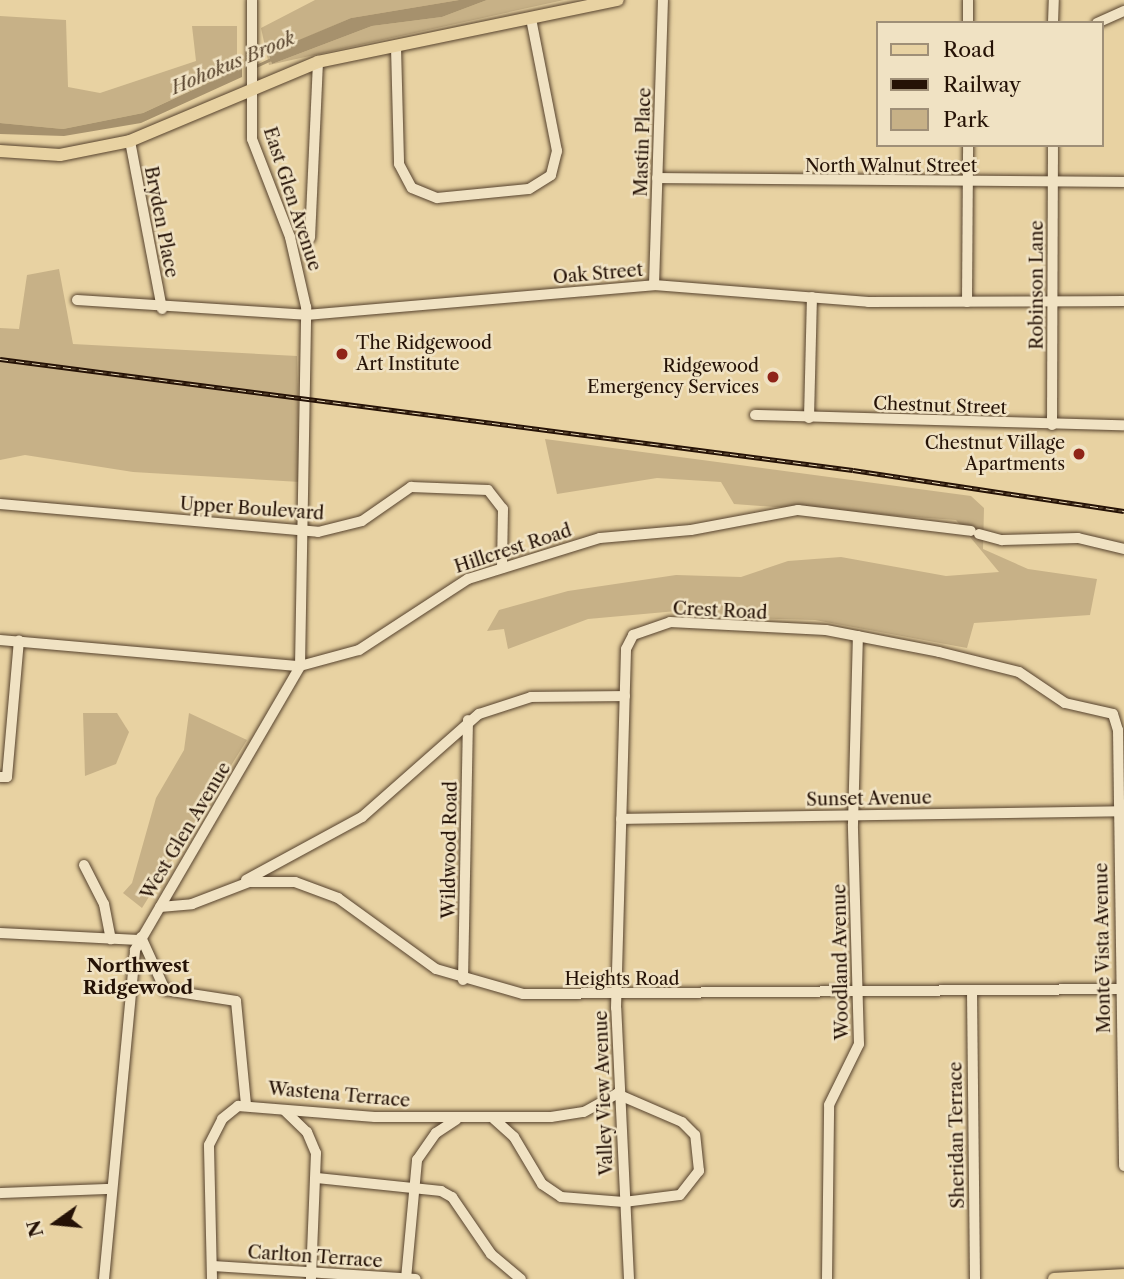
<!DOCTYPE html>
<style>
body{margin:0}
#map{position:relative;width:1124px;height:1279px;overflow:hidden;background:#e8d2a2;font-family:"Libre Caslon Text",serif}
div>[style]{position:absolute}
.green>*{inset:0;background:#c7b187}
.water>*{inset:0;background:#a6916d}
.stream>*{height:2.5px;margin:-1.25px;padding:0 1.25px;transform-origin:1.25px;border-radius:1.25px;background:#a6916d}
.roads{filter:drop-shadow(0 0 2px #56422d) drop-shadow(0 0 2px #56422d)}
.minor>*{height:10px;margin:-5px;padding:0 5px;transform-origin:5px;border-radius:5px;background:#f0e2c3}
.major>*{height:12px;margin:-6px;padding:0 6px;transform-origin:6px;border-radius:6px;background:#e8d2a2}
.rail>*{height:5px;margin-top:-2.5px;transform-origin:0;background:repeating-linear-gradient(90deg,#f0e2c3 0 8px,#251206 0 16px);box-sizing:border-box;border-block:2px solid #251206}
.dots>*{width:19px;height:19px;translate:-50% -50%;box-sizing:border-box;border:4px solid #f0e2c3;border-radius:50%}
span{translate:-50% -50%;white-space:nowrap;text-align:center;line-height:1.15;-webkit-text-stroke:5px #f0e2c3;paint-order:stroke}
.street-label{font-size:18px;color:#251206}
.poi-label{font-size:18px;color:#251206}
.left{translate:0 -50%;text-align:left}
.right{translate:-100% -50%;text-align:right}
.water-label{font-size:19px;color:#59452f;font-style:italic}
.neighbourhood-label{font-size:19px;color:#251206;font-weight:700}
.legend{position:absolute;left:876px;top:21px;width:228px;height:126px;box-sizing:border-box;background:#f0e2c3;border:2px solid #9f8f77;margin:0;padding:9px 12px;list-style:none;font-size:21px;color:#251206}
.legend li{display:flex;align-items:center;gap:14px;height:35px}
.legend b{width:35px;border:2px solid #9f8f77}
.north{position:absolute;left:21px;top:1188px;width:70px;height:70px;-webkit-text-stroke:5px #f0e2c3;paint-order:stroke;rotate:255deg;font-size:19px;font-weight:700;line-height:28px;text-align:center;color:#251206}
.north::after{content:'';display:block;margin:auto;width:24px;height:32px;background:#251206;clip-path:polygon(50% 0,100% 100%,50% 72%,0 100%)}
</style>
<div id="map">
<div class="green">
<i style="clip-path:polygon(315px 0,459px 0,351px 18px,268px 54px,272px 64px,372px 26px,442px 17px,487px 0,564px 0,269px 65px,261px 28px)"></i>
<i style="clip-path:polygon(0 16px,66px 20px,68px 87px,100px 93px,196px 61px,192px 26px,237px 26px,237px 69px,143px 113px,63px 129px,0 123px)"></i>
<i style="clip-path:polygon(59px 269px,73px 344px,297px 356px,300px 482px,133px 472px,25px 455px,0 460px,0 328px,19px 329px,27px 275px)"></i>
<i style="clip-path:polygon(545px 439px,971px 496px,984px 508px,983px 549px,1028px 569px,1097px 579px,1090px 615px,974px 623px,967px 648px,815px 620px,715px 617px,688px 610px,588px 619px,508px 649px,504px 629px,487px 631px,499px 610px,568px 591px,676px 575px,741px 577px,788px 561px,841px 557px,946px 576px,999px 572px,956px 520px,734px 504px,721px 482px,657px 478px,557px 494px)"></i>
<i style="clip-path:polygon(83px 713px,117px 713px,129px 732px,116px 764px,85px 776px)"></i>
<i style="clip-path:polygon(189px 713px,247px 740px,142px 908px,123px 893px,132px 883px,156px 798px,184px 750px)"></i>
</div>
<div class="water">
<i style="clip-path:polygon(459px 0,487px 0,442px 17px,372px 26px,272px 64px,268px 53px,351px 18px)"></i>
<i style="clip-path:polygon(242px 67px,242px 77px,141px 123px,64px 136px,0 134px,0 123px,63px 129px,143px 113px)"></i>
</div>
<div class="stream">
<i style="left:254px;top:67px;width:21px;rotate:-25deg"></i>
</div>
<div class="roads">
<div class="minor">
<i style="left:968px;top:0;width:23px;rotate:90deg"></i>
<i style="left:1053px;top:23px;width:23px;rotate:-88deg"></i>
<i style="left:1097px;top:23px;width:30px;rotate:-24deg"></i>
<i style="left:396px;top:47px;width:117px;rotate:88.5deg"></i>
<i style="left:399px;top:164px;width:27px;rotate:62deg"></i>
<i style="left:412px;top:188px;width:27px;rotate:22deg"></i>
<i style="left:437px;top:198px;width:92px;rotate:-5.6deg"></i>
<i style="left:529px;top:189px;width:26px;rotate:-32deg"></i>
<i style="left:551px;top:175px;width:25px;rotate:-76deg"></i>
<i style="left:557px;top:151px;width:135px;rotate:-101.1deg"></i>
<i style="left:130px;top:141px;width:171px;rotate:79.2deg"></i>
<i style="left:657px;top:178px;width:467px;rotate:0.5deg"></i>
<i style="left:310px;top:238px;width:176px;rotate:-87.4deg"></i>
<i style="left:654px;top:285px;width:285px;rotate:-88.2deg"></i>
<i style="left:77px;top:300px;width:229px;rotate:3.7deg"></i>
<i style="left:306px;top:315px;width:349px;rotate:-4.9deg"></i>
<i style="left:654px;top:285px;width:215px;rotate:4.5deg"></i>
<i style="left:868px;top:302px;width:256px;rotate:-0.2deg"></i>
<i style="left:967px;top:302px;width:157px;rotate:-89.6deg"></i>
<i style="left:755px;top:415px;width:369px;rotate:1.6deg"></i>
<i style="left:809px;top:418px;width:121px;rotate:-88.6deg"></i>
<i style="left:1052px;top:425px;width:280px;rotate:-89.8deg"></i>
<i style="left:0;top:504px;width:319px;rotate:5deg"></i>
<i style="left:318px;top:532px;width:45px;rotate:-14deg"></i>
<i style="left:362px;top:521px;width:60px;rotate:-34.8deg"></i>
<i style="left:411px;top:487px;width:77px;rotate:2.2deg"></i>
<i style="left:488px;top:490px;width:24px;rotate:52deg"></i>
<i style="left:503px;top:509px;width:59px;rotate:91deg"></i>
<i style="left:979px;top:534px;width:24px;rotate:15deg"></i>
<i style="left:1002px;top:540px;width:76px;rotate:-1.5deg"></i>
<i style="left:1078px;top:538px;width:47px;rotate:13.4deg"></i>
<i style="left:0;top:640px;width:301px;rotate:5deg"></i>
<i style="left:300px;top:666px;width:61px;rotate:-15.2deg"></i>
<i style="left:359px;top:650px;width:130px;rotate:-33.1deg"></i>
<i style="left:468px;top:579px;width:138px;rotate:-17.3deg"></i>
<i style="left:600px;top:538px;width:91px;rotate:-5deg"></i>
<i style="left:691px;top:530px;width:109px;rotate:-10.6deg"></i>
<i style="left:798px;top:510px;width:174px;rotate:6.9deg"></i>
<i style="left:0;top:777px;width:7px"></i>
<i style="left:7px;top:777px;width:137px;rotate:-85deg"></i>
<i style="left:621px;top:819px;width:496px;rotate:-0.9deg"></i>
<i style="left:84px;top:865px;width:44px;rotate:62.9deg"></i>
<i style="left:104px;top:904px;width:36px;rotate:79deg"></i>
<i style="left:246px;top:880px;width:132px;rotate:-28.5deg"></i>
<i style="left:362px;top:817px;width:156px;rotate:-41.4deg"></i>
<i style="left:479px;top:714px;width:55px;rotate:-18.1deg"></i>
<i style="left:531px;top:697px;width:94px;rotate:-0.6deg"></i>
<i style="left:160px;top:907px;width:32px;rotate:-5deg"></i>
<i style="left:192px;top:904px;width:61px;rotate:-21.1deg"></i>
<i style="left:249px;top:882px;width:46px"></i>
<i style="left:295px;top:882px;width:46px;rotate:20.4deg"></i>
<i style="left:338px;top:898px;width:121px;rotate:35.9deg"></i>
<i style="left:436px;top:969px;width:91px;rotate:16deg"></i>
<i style="left:523px;top:994px;width:597px;rotate:-0.48deg"></i>
<i style="left:0;top:933px;width:139px;rotate:2.9deg"></i>
<i style="left:141px;top:937px;width:58px;rotate:65.6deg"></i>
<i style="left:165px;top:990px;width:72px;rotate:8.8deg"></i>
<i style="left:236px;top:1001px;width:103px;rotate:84.5deg"></i>
<i style="left:463px;top:980px;width:260px;rotate:-88.9deg"></i>
<i style="left:972px;top:991px;width:288px;rotate:89.4deg"></i>
<i style="left:284px;top:1110px;width:32px;rotate:44deg"></i>
<i style="left:307px;top:1132px;width:23px;rotate:67deg"></i>
<i style="left:316px;top:1153px;width:126px;rotate:92.3deg"></i>
<i style="left:494px;top:1119px;width:27px;rotate:42deg"></i>
<i style="left:514px;top:1137px;width:55px;rotate:59.2deg"></i>
<i style="left:542px;top:1184px;width:23px;rotate:34deg"></i>
<i style="left:561px;top:1197px;width:63px;rotate:4.5deg"></i>
<i style="left:624px;top:1202px;width:56px;rotate:-7.1deg"></i>
<i style="left:680px;top:1195px;width:31px;rotate:-52deg"></i>
<i style="left:699px;top:1171px;width:36px;rotate:-96deg"></i>
<i style="left:695px;top:1135px;width:18px;rotate:-135deg"></i>
<i style="left:682px;top:1122px;width:71px;rotate:-156.7deg"></i>
<i style="left:317px;top:1178px;width:125px;rotate:6deg"></i>
<i style="left:441px;top:1191px;width:13px;rotate:29deg"></i>
<i style="left:452px;top:1197px;width:69px;rotate:55.6deg"></i>
<i style="left:491px;top:1254px;width:39px;rotate:40deg"></i>
<i style="left:0;top:1193px;width:108px;rotate:-2.1deg"></i>
<i style="left:213px;top:1266px;width:203px;rotate:3.7deg"></i>
<i style="left:104px;top:1279px;width:330px;rotate:-84.6deg"></i>
<i style="left:135px;top:950px;width:328px;rotate:-59.8deg"></i>
<i style="left:300px;top:666px;width:359px;rotate:-89deg"></i>
<i style="left:306px;top:307px;width:72px;rotate:-102.9deg"></i>
<i style="left:290px;top:237px;width:105px;rotate:-111.2deg"></i>
<i style="left:252px;top:139px;width:139px;rotate:-90deg"></i>
<i style="left:212px;top:1279px;width:134px;rotate:-91.3deg"></i>
<i style="left:209px;top:1145px;width:29px;rotate:-63deg"></i>
<i style="left:222px;top:1119px;width:21px;rotate:-39deg"></i>
<i style="left:238px;top:1106px;width:137px;rotate:4.6deg"></i>
<i style="left:375px;top:1117px;width:176px"></i>
<i style="left:551px;top:1117px;width:33px;rotate:-9deg"></i>
<i style="left:584px;top:1112px;width:38px;rotate:-29deg"></i>
<i style="left:406px;top:1279px;width:120px;rotate:-84.7deg"></i>
<i style="left:417px;top:1160px;width:33px;rotate:-55deg"></i>
<i style="left:436px;top:1133px;width:24px;rotate:-33deg"></i>
<i style="left:629px;top:1279px;width:271px;rotate:-92.7deg"></i>
<i style="left:616px;top:1008px;width:359px;rotate:-88.4deg"></i>
<i style="left:626px;top:649px;width:16px;rotate:-63deg"></i>
<i style="left:633px;top:635px;width:39px;rotate:-19deg"></i>
<i style="left:670px;top:622px;width:156px;rotate:2.9deg"></i>
<i style="left:826px;top:630px;width:115px;rotate:11deg"></i>
<i style="left:939px;top:652px;width:82px;rotate:14deg"></i>
<i style="left:1019px;top:672px;width:55px;rotate:34deg"></i>
<i style="left:1065px;top:703px;width:49px;rotate:12.9deg"></i>
<i style="left:1113px;top:714px;width:17px;rotate:73deg"></i>
<i style="left:1118px;top:730px;width:436px;rotate:89.2deg"></i>
<i style="left:827px;top:1279px;width:174px;rotate:-89.3deg"></i>
<i style="left:829px;top:1105px;width:68px;rotate:-63.8deg"></i>
<i style="left:859px;top:1044px;width:220px;rotate:-91.6deg"></i>
<i style="left:853px;top:824px;width:188px;rotate:-88.5deg"></i>
</div>
<div class="major">
<i style="left:0;top:151px;width:60px;rotate:3.8deg"></i>
<i style="left:60px;top:155px;width:71px;rotate:-11.3deg"></i>
<i style="left:130px;top:141px;width:204px;rotate:-22.8deg"></i>
<i style="left:318px;top:62px;width:306px;rotate:-11.7deg"></i>
<i style="left:1054px;top:1279px;width:70px;rotate:-3.3deg"></i>
</div>
</div>
<div class="rail">
<i style="left:0;top:359px;width:860px;rotate:7.41deg"></i>
<i style="left:853px;top:470px;width:274px;rotate:8.6deg"></i>
</div>
<div class="dots">
<i style="left:342px;top:354px;background:#8f2418"></i>
<i style="left:773px;top:377px;background:#8f2418"></i>
<i style="left:1079px;top:454px;background:#8f2418"></i>
</div>
<div class="street-label">
<span style="left:643px;top:142px;rotate:-88deg">Mastin Place</span>
<span style="left:891px;top:166px">North Walnut Street</span>
<span style="left:292px;top:199px;rotate:72deg">East Glen Avenue</span>
<span style="left:161px;top:222px;rotate:79deg">Bryden Place</span>
<span style="left:598px;top:274px;rotate:-5deg">Oak Street</span>
<span style="left:1037px;top:285px;rotate:-90deg">Robinson Lane</span>
<span style="left:940px;top:406px;rotate:2deg">Chestnut Street</span>
<span style="left:252px;top:509px;rotate:4deg">Upper Boulevard</span>
<span style="left:513px;top:549px;rotate:-18deg">Hillcrest Road</span>
<span style="left:720px;top:611px;rotate:3deg">Crest Road</span>
<span style="left:869px;top:799px;rotate:-1deg">Sunset Avenue</span>
<span style="left:186px;top:831px;rotate:-59deg">West Glen Avenue</span>
<span style="left:450px;top:850px;rotate:-89deg">Wildwood Road</span>
<span style="left:1103px;top:948px;rotate:-91deg">Monte Vista Avenue</span>
<span style="left:841px;top:962px;rotate:-91deg">Woodland Avenue</span>
<span style="left:622px;top:979px">Heights Road</span>
<span style="left:604px;top:1093px;rotate:-92deg">Valley View Avenue</span>
<span style="left:339px;top:1095px;rotate:5deg">Wastena Terrace</span>
<span style="left:957px;top:1135px;rotate:-91deg">Sheridan Terrace</span>
<span style="left:315px;top:1257px;rotate:4deg">Carlton Terrace</span>
</div>
<div class="poi-label">
<span class="left" style="left:356px;top:354px">The Ridgewood<br>Art Institute</span>
<span class="right" style="left:759px;top:377px">Ridgewood<br>Emergency Services</span>
<span class="right" style="left:1065px;top:454px">Chestnut Village<br>Apartments</span>
</div>
<div class="water-label">
<span style="left:233px;top:63px;rotate:-23deg">Hohokus Brook</span>
</div>
<div class="neighbourhood-label">
<span style="left:138px;top:977px">Northwest<br>Ridgewood</span>
</div>
<ul class="legend">
<li><b style="height:9px;background:#e8d2a2"></b>Road</li>
<li><b style="height:9px;background:#251206"></b>Railway</li>
<li><b style="height:19px;background:#c7b187"></b>Park</li>
</ul>
<div class="north">N</div>
</div>
